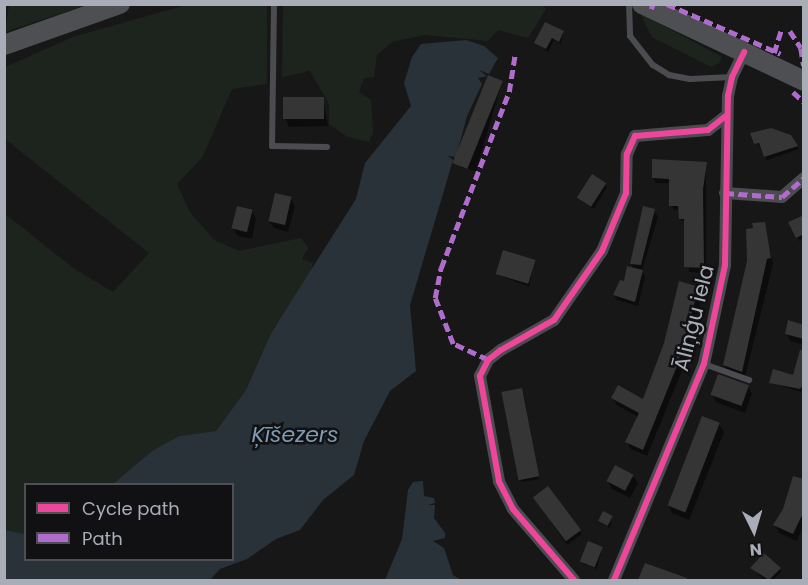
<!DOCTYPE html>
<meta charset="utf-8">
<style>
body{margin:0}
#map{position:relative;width:808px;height:585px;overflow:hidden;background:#171717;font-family:Poppins,sans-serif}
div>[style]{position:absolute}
.green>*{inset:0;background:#1d241e}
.water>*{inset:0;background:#2a3239}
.shadow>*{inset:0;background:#0007}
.building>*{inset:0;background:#353536;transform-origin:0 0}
.service>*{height:6px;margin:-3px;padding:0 3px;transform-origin:3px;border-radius:3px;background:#4b4c50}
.minor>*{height:12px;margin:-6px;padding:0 6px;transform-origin:6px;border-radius:6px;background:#4b4c50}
.primary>*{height:20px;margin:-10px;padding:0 10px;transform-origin:10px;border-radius:10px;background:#4d4f52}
.quiet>*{height:4.5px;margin-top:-2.25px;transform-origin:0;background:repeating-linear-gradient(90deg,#b06ccc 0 9px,transparent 0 13.5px)}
.cycleway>*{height:6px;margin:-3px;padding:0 3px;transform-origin:3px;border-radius:3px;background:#ed469a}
span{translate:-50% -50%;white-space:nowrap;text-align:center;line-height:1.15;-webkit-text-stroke:5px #111113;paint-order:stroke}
.street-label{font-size:21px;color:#a8adb8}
.water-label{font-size:22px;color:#7f9bb3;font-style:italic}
.frame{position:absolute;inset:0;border:6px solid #a8adb8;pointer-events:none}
.legend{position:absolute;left:24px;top:483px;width:210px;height:78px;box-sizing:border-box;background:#111113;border:2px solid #4d4f55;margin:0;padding:8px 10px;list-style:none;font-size:18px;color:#a8adb8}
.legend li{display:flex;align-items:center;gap:12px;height:30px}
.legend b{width:30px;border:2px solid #4d4f55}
.north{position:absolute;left:724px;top:501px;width:60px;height:60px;-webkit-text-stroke:4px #111113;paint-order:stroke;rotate:175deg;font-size:16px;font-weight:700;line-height:24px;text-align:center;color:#a8adb8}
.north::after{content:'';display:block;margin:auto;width:21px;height:27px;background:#a8adb8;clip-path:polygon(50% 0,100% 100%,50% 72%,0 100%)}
</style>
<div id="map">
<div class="green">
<i style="clip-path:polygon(542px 4px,546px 9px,528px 38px,498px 30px,488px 41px,424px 35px,392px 42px,377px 55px,374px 77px,364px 78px,359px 92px,371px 100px,373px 133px,369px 142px,346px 136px,329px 124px,329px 104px,310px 71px,282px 77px,283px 5px)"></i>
<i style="clip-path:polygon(9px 5px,9px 4px,86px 5px,5px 32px)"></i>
<i style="clip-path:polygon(186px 5px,267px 5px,267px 84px,232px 89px,202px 158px,177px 184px,190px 212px,214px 240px,239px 251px,301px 238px,308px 248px,302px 259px,313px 263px,311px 271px,271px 332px,246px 390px,216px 431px,179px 436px,152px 451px,113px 484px,26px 484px,25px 534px,5px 530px,4px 213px,73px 268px,113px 292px,149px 253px,5px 139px,5px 67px,73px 37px)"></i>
<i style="clip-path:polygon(640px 13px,722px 57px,719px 63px,711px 67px,652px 37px)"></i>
</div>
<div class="water">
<i style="clip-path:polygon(466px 40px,484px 46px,498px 58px,489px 74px,479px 70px,487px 76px,478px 78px,482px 84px,467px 116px,456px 157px,448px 156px,453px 160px,410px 305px,416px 371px,390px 391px,364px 441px,354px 475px,323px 500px,300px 530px,276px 539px,247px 559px,220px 569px,210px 580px,5px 580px,5px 530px,25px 534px,26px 560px,232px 560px,232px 484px,113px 484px,152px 451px,179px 436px,216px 431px,246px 390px,271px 333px,356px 199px,365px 163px,411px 106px,404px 83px,412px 57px,421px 44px)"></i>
<i style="clip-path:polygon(423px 481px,424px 496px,434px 498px,435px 503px,428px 505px,435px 505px,434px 518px,445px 533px,445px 538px,433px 541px,444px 548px,453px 575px,461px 580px,385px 580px,402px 539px,408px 490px,413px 482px)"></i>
</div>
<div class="shadow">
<i style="clip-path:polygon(563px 32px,561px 44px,554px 40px,548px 52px,536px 43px)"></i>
<i style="clip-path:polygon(502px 82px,476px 171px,462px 168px,460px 165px)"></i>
<i style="clip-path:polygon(323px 99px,328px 126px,289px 127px,285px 119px)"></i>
<i style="clip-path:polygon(752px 134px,790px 136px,799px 149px,767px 160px)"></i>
<i style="clip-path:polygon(706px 163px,706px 273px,689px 272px,686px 224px,680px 219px,680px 210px,674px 210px,671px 205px,671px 183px,656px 183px,653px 178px)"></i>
<i style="clip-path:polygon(605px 184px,607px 187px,594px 209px,582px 201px,580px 198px)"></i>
<i style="clip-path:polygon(291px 199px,295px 206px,288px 232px,274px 228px,269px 221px)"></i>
<i style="clip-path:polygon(252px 211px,256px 219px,252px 239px,238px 236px,233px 228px)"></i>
<i style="clip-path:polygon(654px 211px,658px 217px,642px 271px,645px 277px,638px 306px,617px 300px,614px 295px,634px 269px,631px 264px)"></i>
<i style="clip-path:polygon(804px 216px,804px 238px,799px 241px,790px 223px)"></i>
<i style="clip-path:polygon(764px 224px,773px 264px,745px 377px,728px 371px,724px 365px)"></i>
<i style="clip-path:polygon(534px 262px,529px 287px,497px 274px)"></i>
<i style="clip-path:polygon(698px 289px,702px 296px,681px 373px,647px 456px,631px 449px,627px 442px,638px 417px,617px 405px,613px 398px,644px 401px)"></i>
<i style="clip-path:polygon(804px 326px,804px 345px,790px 341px,786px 333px)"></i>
<i style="clip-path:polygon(804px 373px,801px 392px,771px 383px,794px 377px)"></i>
<i style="clip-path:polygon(748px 386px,752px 394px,745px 413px,716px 402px,712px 394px)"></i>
<i style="clip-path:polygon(523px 392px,539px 479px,522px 482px,520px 479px)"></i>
<i style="clip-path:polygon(719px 424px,724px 432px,689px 520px,672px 513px,668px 505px)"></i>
<i style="clip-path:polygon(633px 476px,638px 483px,630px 498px,612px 489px,608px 481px)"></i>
<i style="clip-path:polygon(804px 481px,804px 524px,797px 541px,779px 533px,775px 525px)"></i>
<i style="clip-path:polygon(535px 498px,580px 531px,582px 534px,567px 545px)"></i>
<i style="clip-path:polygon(612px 517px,610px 528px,600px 520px)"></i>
<i style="clip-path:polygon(602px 548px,597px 569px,583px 564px,582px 561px)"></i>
<i style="clip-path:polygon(646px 565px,689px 580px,640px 580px)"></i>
<i style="clip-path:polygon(752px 568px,780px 569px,781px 572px,773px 580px,764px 580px)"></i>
</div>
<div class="building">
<i style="clip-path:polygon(545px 22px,564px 31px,559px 42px,552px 38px,546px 49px,534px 43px)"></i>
<i style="left:488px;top:75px;width:16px;height:95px;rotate:22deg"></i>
<i style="left:324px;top:97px;width:22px;height:41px;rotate:90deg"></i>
<i style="clip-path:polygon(771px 128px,791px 135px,798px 146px,764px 157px,759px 143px,754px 144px,750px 133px)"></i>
<i style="clip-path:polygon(652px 159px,707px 162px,703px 189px,704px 268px,684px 267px,684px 219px,679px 219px,678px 206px,669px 206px,669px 179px,652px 178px)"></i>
<i style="left:592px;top:174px;width:17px;height:28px;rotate:33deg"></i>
<i style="left:275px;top:193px;width:17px;height:29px;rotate:13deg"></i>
<i style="left:237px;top:206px;width:16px;height:23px;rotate:14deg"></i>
<i style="clip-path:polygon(643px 206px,655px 209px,641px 265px,630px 264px)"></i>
<i style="clip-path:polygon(804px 215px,804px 234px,796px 238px,788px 222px)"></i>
<i style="clip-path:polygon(765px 222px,771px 258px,767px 259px,742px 372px,723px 365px,747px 261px,746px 229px,753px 228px,752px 223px)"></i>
<i style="left:503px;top:250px;width:34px;height:25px;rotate:17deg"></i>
<i style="clip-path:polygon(627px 266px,643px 270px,635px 302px,613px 295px,620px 280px,624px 281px)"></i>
<i style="clip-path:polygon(679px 281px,699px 287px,677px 366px,643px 450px,625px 442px,639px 413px,611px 398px,618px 385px,643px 399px,664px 343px)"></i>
<i style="clip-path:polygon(788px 320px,804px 325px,804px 339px,785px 334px)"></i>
<i style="clip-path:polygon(800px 350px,804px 350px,804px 383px,800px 389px,769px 383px,773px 369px,793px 375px)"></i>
<i style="left:718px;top:374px;width:33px;height:22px;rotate:20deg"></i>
<i style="left:522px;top:388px;width:90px;height:21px;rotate:79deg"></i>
<i style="left:702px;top:416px;width:19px;height:96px;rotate:21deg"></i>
<i style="left:615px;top:465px;width:21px;height:18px;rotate:28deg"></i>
<i style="clip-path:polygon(793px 476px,804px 479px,804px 511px,793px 534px,773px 525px,783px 509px)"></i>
<i style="left:548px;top:486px;width:55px;height:19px;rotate:53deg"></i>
<i style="left:603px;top:511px;width:11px;height:11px;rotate:27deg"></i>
<i style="left:588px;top:541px;width:16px;height:22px;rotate:22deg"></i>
<i style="clip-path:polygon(764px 553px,781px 568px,769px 580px,750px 568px)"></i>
<i style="clip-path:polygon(645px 563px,687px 578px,687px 580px,638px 580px)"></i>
</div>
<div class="service">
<i style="left:274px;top:4px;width:142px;rotate:90.8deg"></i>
<i style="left:272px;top:146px;width:55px;rotate:1deg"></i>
<i style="left:629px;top:4px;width:32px;rotate:88deg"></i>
<i style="left:630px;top:36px;width:37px;rotate:52deg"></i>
<i style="left:653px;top:65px;width:19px;rotate:32deg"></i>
<i style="left:669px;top:75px;width:21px;rotate:11deg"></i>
<i style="left:690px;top:79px;width:42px;rotate:-2.7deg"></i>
<i style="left:704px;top:364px;width:48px;rotate:19.6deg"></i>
</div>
<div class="minor">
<i style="left:725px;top:193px;width:57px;rotate:4deg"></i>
<i style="left:782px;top:197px;width:29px;rotate:-41deg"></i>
<i style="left:574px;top:580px;width:94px;rotate:-130.7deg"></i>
<i style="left:513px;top:509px;width:31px;rotate:-117deg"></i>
<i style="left:499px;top:481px;width:107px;rotate:-100.3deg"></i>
<i style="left:480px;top:376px;width:18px;rotate:-63deg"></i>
<i style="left:488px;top:360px;width:16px;rotate:-38deg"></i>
<i style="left:501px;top:350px;width:61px;rotate:-29.5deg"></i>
<i style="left:554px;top:320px;width:84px;rotate:-55.2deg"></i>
<i style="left:602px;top:251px;width:63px;rotate:-67.5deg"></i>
<i style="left:626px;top:193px;width:39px;rotate:-89deg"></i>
<i style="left:627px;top:154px;width:20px;rotate:-66deg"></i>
<i style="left:635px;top:136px;width:73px;rotate:-4.7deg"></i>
<i style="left:708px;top:130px;width:24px;rotate:-38deg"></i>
<i style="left:614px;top:580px;width:234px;rotate:-67.4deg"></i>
<i style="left:704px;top:364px;width:101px;rotate:-78deg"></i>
<i style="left:725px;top:265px;width:169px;rotate:-89deg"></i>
<i style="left:728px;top:96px;width:19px;rotate:-78deg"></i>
<i style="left:732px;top:77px;width:28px;rotate:-64deg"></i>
</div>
<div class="primary">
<i style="left:642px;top:4px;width:179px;rotate:25.4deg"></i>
<i style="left:4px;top:45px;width:123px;rotate:-19.5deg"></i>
</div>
<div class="quiet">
<i style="left:667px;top:4px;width:124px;rotate:23.7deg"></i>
<i style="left:790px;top:5px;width:1px;rotate:-90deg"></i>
<i style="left:651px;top:9px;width:5px;rotate:-68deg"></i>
<i style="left:790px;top:31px;width:20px;rotate:57deg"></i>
<i style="left:801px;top:48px;width:18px;rotate:81deg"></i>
<i style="left:774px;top:53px;width:24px;rotate:-73deg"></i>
<i style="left:793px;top:92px;width:15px;rotate:42deg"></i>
<i style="left:725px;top:193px;width:57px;rotate:4deg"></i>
<i style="left:782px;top:197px;width:29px;rotate:-41deg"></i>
<i style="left:488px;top:360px;width:38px;rotate:-155deg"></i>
<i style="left:453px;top:344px;width:49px;rotate:-111.4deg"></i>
<i style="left:435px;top:298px;width:31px;rotate:-79deg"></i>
<i style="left:441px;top:268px;width:189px;rotate:-68.9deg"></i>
<i style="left:509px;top:92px;width:37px;rotate:-81deg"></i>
</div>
<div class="cycleway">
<i style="left:574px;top:580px;width:94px;rotate:-130.7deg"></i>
<i style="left:513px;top:509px;width:31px;rotate:-117deg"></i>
<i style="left:499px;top:481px;width:107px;rotate:-100.3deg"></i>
<i style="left:480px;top:376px;width:18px;rotate:-63deg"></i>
<i style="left:488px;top:360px;width:16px;rotate:-38deg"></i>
<i style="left:501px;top:350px;width:61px;rotate:-29.5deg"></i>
<i style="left:554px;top:320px;width:84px;rotate:-55.2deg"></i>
<i style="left:602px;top:251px;width:63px;rotate:-67.5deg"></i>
<i style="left:626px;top:193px;width:39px;rotate:-89deg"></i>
<i style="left:627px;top:154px;width:20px;rotate:-66deg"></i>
<i style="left:635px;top:136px;width:73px;rotate:-4.7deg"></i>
<i style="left:708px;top:130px;width:24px;rotate:-38deg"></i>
<i style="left:614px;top:580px;width:234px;rotate:-67.4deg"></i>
<i style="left:704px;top:364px;width:101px;rotate:-78deg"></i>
<i style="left:725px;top:265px;width:169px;rotate:-89deg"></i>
<i style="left:728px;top:96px;width:19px;rotate:-78deg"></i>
<i style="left:732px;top:77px;width:28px;rotate:-64deg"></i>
</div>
<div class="street-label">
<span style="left:694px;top:318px;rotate:-76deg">Āliņģu iela</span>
</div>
<div class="water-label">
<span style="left:295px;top:435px">Ķīšezers</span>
</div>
<div class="frame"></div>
<ul class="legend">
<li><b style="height:8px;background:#ed469a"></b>Cycle path</li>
<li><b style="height:8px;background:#b06ccc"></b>Path</li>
</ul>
<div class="north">N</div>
</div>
